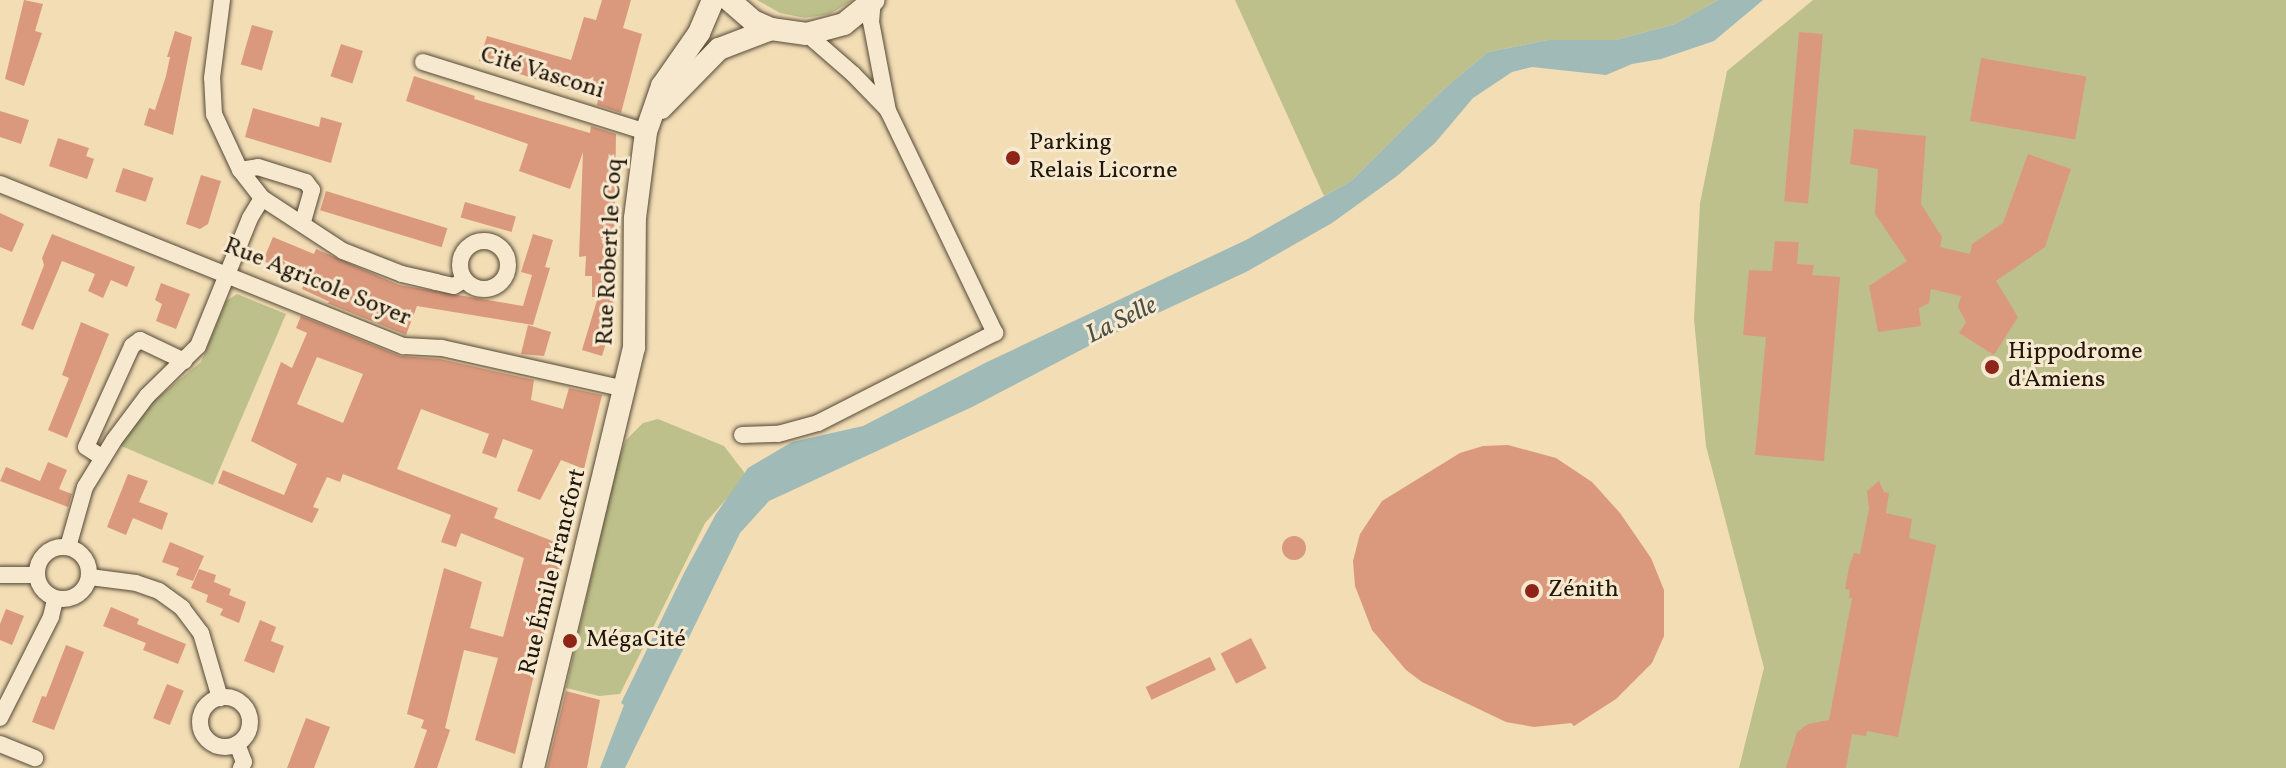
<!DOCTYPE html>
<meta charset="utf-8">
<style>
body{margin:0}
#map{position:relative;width:2286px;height:768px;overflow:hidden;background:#f2ddb5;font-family:Vollkorn,serif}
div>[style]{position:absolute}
.green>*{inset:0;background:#bec08b}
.water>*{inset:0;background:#9fbab7}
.building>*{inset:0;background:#da997d;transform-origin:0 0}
.round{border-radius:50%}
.roads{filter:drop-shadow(0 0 2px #554936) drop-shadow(0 0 2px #554936)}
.street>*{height:16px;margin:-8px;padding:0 8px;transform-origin:8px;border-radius:8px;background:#f7e9cf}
.street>.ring{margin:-8px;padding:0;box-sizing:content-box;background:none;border:16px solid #f7e9cf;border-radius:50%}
.secondary>*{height:22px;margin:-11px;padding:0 11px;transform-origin:11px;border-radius:11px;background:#f7e9cf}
.dots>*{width:22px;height:22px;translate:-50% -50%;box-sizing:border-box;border:4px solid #f7e9cf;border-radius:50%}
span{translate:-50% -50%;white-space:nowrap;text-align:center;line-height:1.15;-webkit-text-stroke:6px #f7e9cf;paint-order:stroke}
.street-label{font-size:24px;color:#21180b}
.poi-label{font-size:24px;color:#21180b}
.left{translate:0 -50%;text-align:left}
.water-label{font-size:26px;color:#4d5147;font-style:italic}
</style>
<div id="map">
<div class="green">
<i style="clip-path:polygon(757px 0,853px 0,830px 14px,805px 18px,780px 13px)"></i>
<i style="clip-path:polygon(1235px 0,1718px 0,1675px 24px,1616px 40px,1548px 40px,1488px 52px,1444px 89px,1351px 181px,1324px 196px)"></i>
<i style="clip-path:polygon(1813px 0,2286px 0,2286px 768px,1739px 768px,1764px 668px,1706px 446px,1694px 319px,1700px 203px,1727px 71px)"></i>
<i style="clip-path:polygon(237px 294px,286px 314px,213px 485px,119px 445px,151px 403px,201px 362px,226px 301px)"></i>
<i style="clip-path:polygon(658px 419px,724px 446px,747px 476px,705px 523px,620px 694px,599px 696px,566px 688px,617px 463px,626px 440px,643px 423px)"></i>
</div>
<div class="water">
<i style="clip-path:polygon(1718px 0,1763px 0,1714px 41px,1661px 59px,1632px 64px,1606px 75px,1532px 67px,1512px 72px,1473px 98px,1435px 143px,1397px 176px,1332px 223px,1246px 272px,1100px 340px,972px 407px,769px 501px,740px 533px,625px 768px,600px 768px,624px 705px,621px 703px,684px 573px,716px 514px,748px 468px,792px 442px,863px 426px,987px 362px,1246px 240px,1351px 181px,1444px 89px,1488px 52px,1548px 40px,1616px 40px,1675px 24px)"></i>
</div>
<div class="building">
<i style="clip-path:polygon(24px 0,43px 4px,35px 31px,42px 33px,24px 86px,5px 79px)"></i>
<i style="clip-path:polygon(602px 0,631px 0,623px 28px,642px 34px,621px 113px,597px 105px,598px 99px,479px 61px,487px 36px,571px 60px,584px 17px,596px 20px)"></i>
<i style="left:252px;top:25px;width:22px;height:41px;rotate:16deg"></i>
<i style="clip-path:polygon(175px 31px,192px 37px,173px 135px,144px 125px,149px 108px,155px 110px,166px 76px,170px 57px,167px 57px)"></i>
<i style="left:1799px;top:32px;width:24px;height:170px;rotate:5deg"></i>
<i style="left:341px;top:44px;width:23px;height:34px;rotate:18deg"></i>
<i style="left:1981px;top:58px;width:107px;height:64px;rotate:10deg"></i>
<i style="clip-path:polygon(414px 76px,475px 96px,474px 99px,590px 133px,591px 126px,616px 134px,613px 320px,602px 356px,582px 350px,598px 297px,592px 297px,592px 276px,585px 276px,586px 256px,579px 257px,583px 152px,570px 189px,519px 171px,528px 144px,406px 101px)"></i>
<i style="clip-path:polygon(253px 108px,319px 127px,321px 117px,342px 123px,331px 163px,245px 137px)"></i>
<i style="clip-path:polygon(0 111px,29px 120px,21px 144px,0 137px)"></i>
<i style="clip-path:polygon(1854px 129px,1926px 136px,1921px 204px,1942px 237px,1940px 247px,1970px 254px,1972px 244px,2003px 223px,2028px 154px,2071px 169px,2045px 247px,1996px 281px,2018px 317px,1994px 355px,1959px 333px,1966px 322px,1958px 307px,1961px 296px,1931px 289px,1929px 303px,1919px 308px,1921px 326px,1878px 332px,1869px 286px,1907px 261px,1875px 214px,1878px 169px,1850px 164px)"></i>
<i style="clip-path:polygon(58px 138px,89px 148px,86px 156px,94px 159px,87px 179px,49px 166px)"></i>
<i style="left:123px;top:168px;width:32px;height:25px;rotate:18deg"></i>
<i style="clip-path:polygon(201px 175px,221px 181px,208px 224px,200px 229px,186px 224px)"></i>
<i style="left:326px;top:191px;width:127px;height:20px;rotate:17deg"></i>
<i style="left:465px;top:202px;width:53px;height:16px;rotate:16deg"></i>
<i style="clip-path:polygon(0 213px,24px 224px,12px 252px,0 247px)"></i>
<i style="clip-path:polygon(52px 234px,135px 267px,127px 287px,111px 280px,103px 298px,88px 291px,95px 274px,62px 261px,33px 330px,21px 325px,44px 265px,42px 258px)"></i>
<i style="clip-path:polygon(533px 234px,553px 240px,545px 267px,550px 268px,533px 325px,417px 306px,406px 335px,327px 303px,330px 302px,302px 289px,306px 278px,263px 261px,273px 237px,314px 254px,316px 249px,399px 285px,523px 306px,532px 275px,521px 272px)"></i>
<i style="clip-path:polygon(1775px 241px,1799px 242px,1797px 264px,1814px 265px,1812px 275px,1840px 277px,1824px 461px,1755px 455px,1766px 337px,1743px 335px,1749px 270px,1772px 271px)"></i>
<i style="clip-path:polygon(161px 283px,190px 294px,176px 329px,156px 321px,162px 304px,155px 300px)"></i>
<i style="clip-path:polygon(evenodd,301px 316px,400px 356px,440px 359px,534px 380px,531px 400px,563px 409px,569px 388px,602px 395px,584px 469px,561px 460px,540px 500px,517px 491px,533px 450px,503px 439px,496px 458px,482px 453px,489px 434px,421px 409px,397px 469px,498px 508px,494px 518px,565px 546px,515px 754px,475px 740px,498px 658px,464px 650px,445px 728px,450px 730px,437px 768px,414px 768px,427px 730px,421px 728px,424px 720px,407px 714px,444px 568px,482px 582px,470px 628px,503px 637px,524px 558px,461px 533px,456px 547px,441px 542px,451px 515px,343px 474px,340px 482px,327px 477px,313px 507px,319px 509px,312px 523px,218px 483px,223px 470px,284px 495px,297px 464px,251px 441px,281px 362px,292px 368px,307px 333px,296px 328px,301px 316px,317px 357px,363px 374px,343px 423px,297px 404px,317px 357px)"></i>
<i style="clip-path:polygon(81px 322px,109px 334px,67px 438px,48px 430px,69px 378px,62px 375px)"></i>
<i style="clip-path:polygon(528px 325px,551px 332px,544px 356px,521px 354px)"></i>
<i style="clip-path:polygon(1508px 445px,1556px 458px,1592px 482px,1620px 513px,1651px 558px,1664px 590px,1664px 636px,1652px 663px,1616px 699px,1574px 726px,1571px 723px,1534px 727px,1506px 722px,1422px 682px,1406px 670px,1372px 630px,1355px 586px,1353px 561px,1360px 534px,1382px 501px,1460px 453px,1483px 446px)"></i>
<i style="clip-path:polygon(48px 462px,67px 470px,59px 489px,72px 494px,68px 507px,0 481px,6px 467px,40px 481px)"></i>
<i style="clip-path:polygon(128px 474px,148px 481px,139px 502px,168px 513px,162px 530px,133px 518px,126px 535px,107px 527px)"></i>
<i style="clip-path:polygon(1879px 481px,1884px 492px,1889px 493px,1886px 513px,1912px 519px,1909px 538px,1936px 545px,1898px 737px,1867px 731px,1866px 736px,1852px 734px,1846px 768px,1786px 768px,1797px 732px,1808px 724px,1829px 720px,1852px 598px,1849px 598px,1850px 590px,1845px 589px,1849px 567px,1854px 553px,1860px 554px,1869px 509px,1867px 491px)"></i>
<i class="round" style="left:1282px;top:536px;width:24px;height:24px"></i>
<i style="clip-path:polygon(170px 542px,204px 556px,193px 581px,176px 575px,179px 568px,162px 562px)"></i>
<i style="clip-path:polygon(199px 569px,216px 575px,214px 582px,231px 589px,229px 595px,246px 602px,239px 623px,220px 615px,223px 609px,206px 602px,208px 595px,191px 588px)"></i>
<i style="clip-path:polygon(111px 607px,139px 619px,137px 624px,186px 644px,178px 664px,143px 650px,146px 643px,103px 626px)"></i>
<i style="clip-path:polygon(6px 609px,24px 616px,12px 645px,0 640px,0 624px)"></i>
<i style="clip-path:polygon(260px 620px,276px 627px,271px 641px,284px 646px,274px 673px,244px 661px)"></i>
<i style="left:1251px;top:638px;width:34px;height:34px;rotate:63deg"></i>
<i style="clip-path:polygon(66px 645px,84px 652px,54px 730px,32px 722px,42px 696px,46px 697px)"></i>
<i style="left:1210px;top:657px;width:14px;height:71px;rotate:65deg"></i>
<i style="left:167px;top:684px;width:18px;height:37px;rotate:22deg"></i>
<i style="clip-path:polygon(566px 691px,600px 700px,587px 768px,547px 768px)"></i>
<i style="clip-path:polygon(306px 718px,330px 727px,319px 755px,314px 768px,287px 768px)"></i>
</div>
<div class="roads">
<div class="street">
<i style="left:807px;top:34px;width:61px;rotate:41deg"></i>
<i style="left:853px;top:74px;width:49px;rotate:45.8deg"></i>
<i style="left:423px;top:62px;width:234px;rotate:17.4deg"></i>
<i style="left:240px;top:170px;width:18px;rotate:-9deg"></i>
<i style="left:258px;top:167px;width:50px;rotate:17.4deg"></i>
<i style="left:306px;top:182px;width:10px;rotate:53deg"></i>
<i style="left:312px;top:190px;width:33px;rotate:106deg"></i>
<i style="left:0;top:184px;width:435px;rotate:21.9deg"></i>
<i style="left:404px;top:346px;width:38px;rotate:3deg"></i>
<i style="left:442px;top:348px;width:189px;rotate:12.6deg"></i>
<i style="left:262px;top:198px;width:97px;rotate:33.2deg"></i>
<i style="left:343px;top:251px;width:63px;rotate:21.3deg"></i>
<i style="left:402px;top:274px;width:35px;rotate:13deg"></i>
<i style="left:436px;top:282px;width:18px;rotate:13deg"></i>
<i style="left:454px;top:286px;width:12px;rotate:-31deg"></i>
<i class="ring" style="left:460px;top:241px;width:32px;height:32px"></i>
<i style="left:742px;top:435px;width:36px;rotate:-2deg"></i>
<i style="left:778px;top:434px;width:41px;rotate:-15.4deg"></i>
<i style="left:818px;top:423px;width:199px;rotate:-27deg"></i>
<i style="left:995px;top:333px;width:246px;rotate:-115.7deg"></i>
<i style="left:888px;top:111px;width:91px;rotate:-100.8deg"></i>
<i style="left:871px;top:22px;width:21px;rotate:-85deg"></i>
<i style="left:103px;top:458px;width:20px;rotate:-147deg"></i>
<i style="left:86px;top:447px;width:111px;rotate:-65.5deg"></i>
<i style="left:132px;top:346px;width:10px;rotate:-37deg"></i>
<i style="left:140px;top:340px;width:49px;rotate:25.5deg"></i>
<i class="ring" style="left:37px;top:547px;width:36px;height:36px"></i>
<i style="left:68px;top:547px;width:62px;rotate:-74.2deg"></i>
<i style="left:85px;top:487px;width:55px;rotate:-58.3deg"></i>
<i style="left:114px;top:440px;width:55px;rotate:-53.1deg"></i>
<i style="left:147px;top:396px;width:71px;rotate:-44.4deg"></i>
<i style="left:198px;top:346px;width:138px;rotate:-67.9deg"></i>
<i style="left:250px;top:218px;width:23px;rotate:-59deg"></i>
<i style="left:262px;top:198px;width:36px;rotate:-128deg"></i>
<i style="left:240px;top:170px;width:62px;rotate:-114.9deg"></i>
<i style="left:214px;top:114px;width:36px;rotate:-93deg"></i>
<i style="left:212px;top:78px;width:79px;rotate:-82.7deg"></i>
<i style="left:0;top:575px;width:36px"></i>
<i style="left:90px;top:577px;width:46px;rotate:7.4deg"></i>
<i style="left:136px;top:583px;width:24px;rotate:19deg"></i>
<i style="left:159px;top:591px;width:29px;rotate:36deg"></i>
<i style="left:182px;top:608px;width:31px;rotate:53deg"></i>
<i style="left:201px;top:633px;width:68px;rotate:73.7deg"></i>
<i class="ring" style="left:200px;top:697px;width:34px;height:34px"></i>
<i style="left:0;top:718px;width:113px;rotate:-63.2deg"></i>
<i style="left:51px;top:617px;width:18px;rotate:-77deg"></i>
<i style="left:0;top:744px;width:38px;rotate:22deg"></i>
<i style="left:237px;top:744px;width:19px;rotate:69deg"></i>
<i style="left:244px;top:762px;width:7px;rotate:117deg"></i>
</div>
<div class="secondary">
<i style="left:729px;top:0;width:32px;rotate:41deg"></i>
<i style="left:753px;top:21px;width:20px;rotate:24deg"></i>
<i style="left:771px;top:29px;width:36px;rotate:8deg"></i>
<i style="left:807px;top:34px;width:38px;rotate:-15deg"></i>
<i style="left:844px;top:24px;width:38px;rotate:-39deg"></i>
<i style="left:661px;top:108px;width:83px;rotate:-45.5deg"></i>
<i style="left:719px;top:49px;width:56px;rotate:-21deg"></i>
<i style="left:533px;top:768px;width:432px;rotate:-76.5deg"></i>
<i style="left:634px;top:348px;width:130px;rotate:-89.6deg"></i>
<i style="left:635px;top:218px;width:87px;rotate:-82.7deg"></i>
<i style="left:646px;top:132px;width:49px;rotate:-70.8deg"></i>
<i style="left:662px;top:86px;width:65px;rotate:-55.1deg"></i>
<i style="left:699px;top:33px;width:36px;rotate:-67deg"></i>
</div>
</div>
<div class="dots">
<i style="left:1013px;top:158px;background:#8f2418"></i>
<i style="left:1992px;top:367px;background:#8f2418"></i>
<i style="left:1532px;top:591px;background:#8f2418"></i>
<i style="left:570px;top:641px;background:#8f2418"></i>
</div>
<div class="street-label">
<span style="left:542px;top:74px;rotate:17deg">Cité Vasconi</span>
<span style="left:611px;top:252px;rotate:-87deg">Rue Robert le Coq</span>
<span style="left:317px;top:283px;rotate:22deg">Rue Agricole Soyer</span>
<span style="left:554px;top:572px;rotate:-76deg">Rue Émile Francfort</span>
</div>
<div class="poi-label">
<span class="left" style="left:1029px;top:158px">Parking<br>Relais Licorne</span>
<span class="left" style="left:2008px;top:367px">Hippodrome<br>d'Amiens</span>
<span class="left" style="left:1548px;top:591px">Zénith</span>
<span class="left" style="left:586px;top:641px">MégaCité</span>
</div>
<div class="water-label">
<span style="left:1122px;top:321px;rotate:-26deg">La Selle</span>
</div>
</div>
